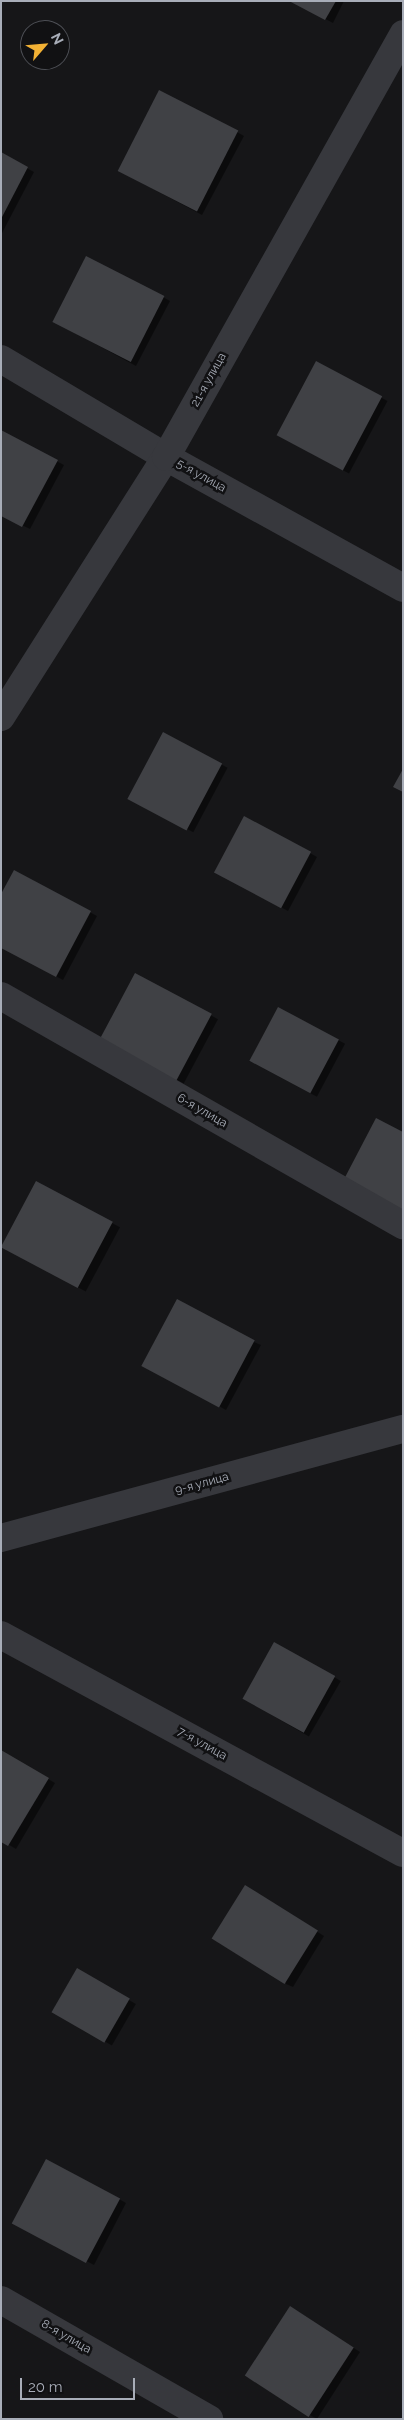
<!DOCTYPE html>
<meta charset="utf-8">
<style>
body{margin:0}
#map{position:relative;width:404px;height:2420px;overflow:hidden;background:#161618;font-family:Raleway,sans-serif}
div>[style]{position:absolute}
.shadow>*{inset:0;background:#0007;transform-origin:0 0}
.building>*{inset:0;background:#404145;transform-origin:0 0}
.minor>*{height:28px;margin:-14px;padding:0 14px;transform-origin:14px;border-radius:14px;background:#37383d}
span{translate:-50% -50%;white-space:nowrap;text-align:center;line-height:1.15;-webkit-text-stroke:5px #111113;paint-order:stroke}
.street-label{font-size:12px;color:#a8adb8}
.frame{position:absolute;inset:0;border:2px solid #a8adb8;pointer-events:none}
.north{position:absolute;left:20px;top:20px;width:50px;height:50px;box-sizing:border-box;background:#111113;border:1px solid #4d4f55;border-radius:50%;rotate:63deg;font-size:14px;font-weight:700;line-height:20px;text-align:center;color:#a8adb8}
.north::after{content:'';display:block;margin:auto;width:18px;height:22px;background:#f2b134;clip-path:polygon(50% 0,100% 100%,50% 72%,0 100%)}
.scale{position:absolute;left:20px;top:2378px;width:115px;height:22px;box-sizing:border-box;border:2px solid #a8adb8;border-top:0;padding-left:6px;font-size:15px;line-height:18px;white-space:nowrap;color:#a8adb8;-webkit-text-stroke:4px #111113;paint-order:stroke}
</style>
<div id="map">
<div class="shadow">
<i style="clip-path:polygon(291px 1px,344px 1px,333px 23px)"></i>
<i style="clip-path:polygon(237px 132px,244px 136px,202px 215px,125px 174px)"></i>
<i style="clip-path:polygon(1px 154px,34px 172px,1px 235px)"></i>
<i style="clip-path:polygon(163px 297px,170px 301px,136px 366px,53px 321px)"></i>
<i style="left:316px;top:363px;width:81px;height:82px;rotate:28deg"></i>
<i style="clip-path:polygon(1px 432px,64px 465px,30px 529px,1px 515px)"></i>
<i style="left:164px;top:734px;width:72px;height:73px;rotate:28deg"></i>
<i style="clip-path:polygon(310px 853px,317px 857px,288px 911px,223px 876px)"></i>
<i style="clip-path:polygon(15px 872px,97px 916px,63px 980px,1px 947px)"></i>
<i style="left:135px;top:975px;width:94px;height:73px;rotate:28deg"></i>
<i style="left:278px;top:1008px;width:76px;height:60px;rotate:28deg"></i>
<i style="left:37px;top:1183px;width:94px;height:73px;rotate:28deg"></i>
<i style="clip-path:polygon(254px 1342px,261px 1345px,226px 1410px,150px 1369px)"></i>
<i style="left:275px;top:1643px;width:76px;height:64px;rotate:30deg"></i>
<i style="clip-path:polygon(1px 1751px,55px 1783px,16px 1849px,1px 1840px)"></i>
<i style="clip-path:polygon(252px 1891px,324px 1936px,293px 1987px,286px 1984px)"></i>
<i style="left:77px;top:1970px;width:68px;height:48px;rotate:30deg"></i>
<i style="clip-path:polygon(119px 2199px,126px 2203px,94px 2265px,21px 2227px)"></i>
<i style="clip-path:polygon(297px 2311px,360px 2352px,317px 2419px,310px 2415px)"></i>
</div>
<div class="building">
<i style="clip-path:polygon(289px 1px,336px 1px,325px 20px)"></i>
<i style="left:159px;top:90px;width:89px;height:91px;rotate:27deg"></i>
<i style="clip-path:polygon(1px 152px,28px 167px,1px 219px)"></i>
<i style="left:86px;top:256px;width:88px;height:74px;rotate:27deg"></i>
<i style="left:316px;top:361px;width:75px;height:84px;rotate:28deg"></i>
<i style="clip-path:polygon(1px 430px,58px 460px,22px 527px,1px 516px)"></i>
<i style="left:163px;top:732px;width:67px;height:76px;rotate:28deg"></i>
<i style="clip-path:polygon(403px 769px,403px 792px,393px 787px)"></i>
<i style="left:244px;top:816px;width:76px;height:64px;rotate:28deg"></i>
<i style="clip-path:polygon(14px 870px,91px 911px,56px 977px,1px 948px,1px 894px)"></i>
<i style="left:135px;top:973px;width:87px;height:76px;rotate:28deg"></i>
<i style="left:278px;top:1007px;width:69px;height:61px;rotate:28deg"></i>
<i style="clip-path:polygon(376px 1118px,403px 1132px,403px 1217px,341px 1185px)"></i>
<i style="left:36px;top:1181px;width:87px;height:75px;rotate:28deg"></i>
<i style="left:177px;top:1299px;width:88px;height:76px;rotate:28deg"></i>
<i style="left:274px;top:1642px;width:70px;height:65px;rotate:29deg"></i>
<i style="clip-path:polygon(1px 1750px,49px 1778px,8px 1846px,1px 1842px)"></i>
<i style="left:245px;top:1885px;width:86px;height:63px;rotate:32deg"></i>
<i style="left:77px;top:1968px;width:61px;height:51px;rotate:30deg"></i>
<i style="left:46px;top:2159px;width:84px;height:73px;rotate:28deg"></i>
<i style="left:290px;top:2306px;width:76px;height:83px;rotate:33deg"></i>
</div>
<div class="minor">
<i style="left:1px;top:359px;width:192px;rotate:30.7deg"></i>
<i style="left:166px;top:457px;width:271px;rotate:28.9deg"></i>
<i style="left:1px;top:717px;width:308px;rotate:-57.6deg"></i>
<i style="left:166px;top:457px;width:485px;rotate:-60.7deg"></i>
<i style="left:1px;top:996px;width:463px;rotate:29.7deg"></i>
<i style="left:1px;top:1538px;width:417px;rotate:-15.2deg"></i>
<i style="left:1px;top:1635px;width:457px;rotate:28.5deg"></i>
<i style="left:1px;top:2300px;width:240px;rotate:29.8deg"></i>
</div>
<div class="street-label">
<span style="left:209px;top:380px;rotate:-61deg">21-я улица</span>
<span style="left:201px;top:476px;rotate:29deg">5-я улица</span>
<span style="left:202px;top:1111px;rotate:30deg">6-я улица</span>
<span style="left:202px;top:1484px;rotate:-15deg">9-я улица</span>
<span style="left:202px;top:1744px;rotate:29deg">7-я улица</span>
<span style="left:66px;top:2337px;rotate:30deg">8-я улица</span>
</div>
<div class="frame"></div>
<div class="north">N</div>
<div class="scale">20 m</div>
</div>
